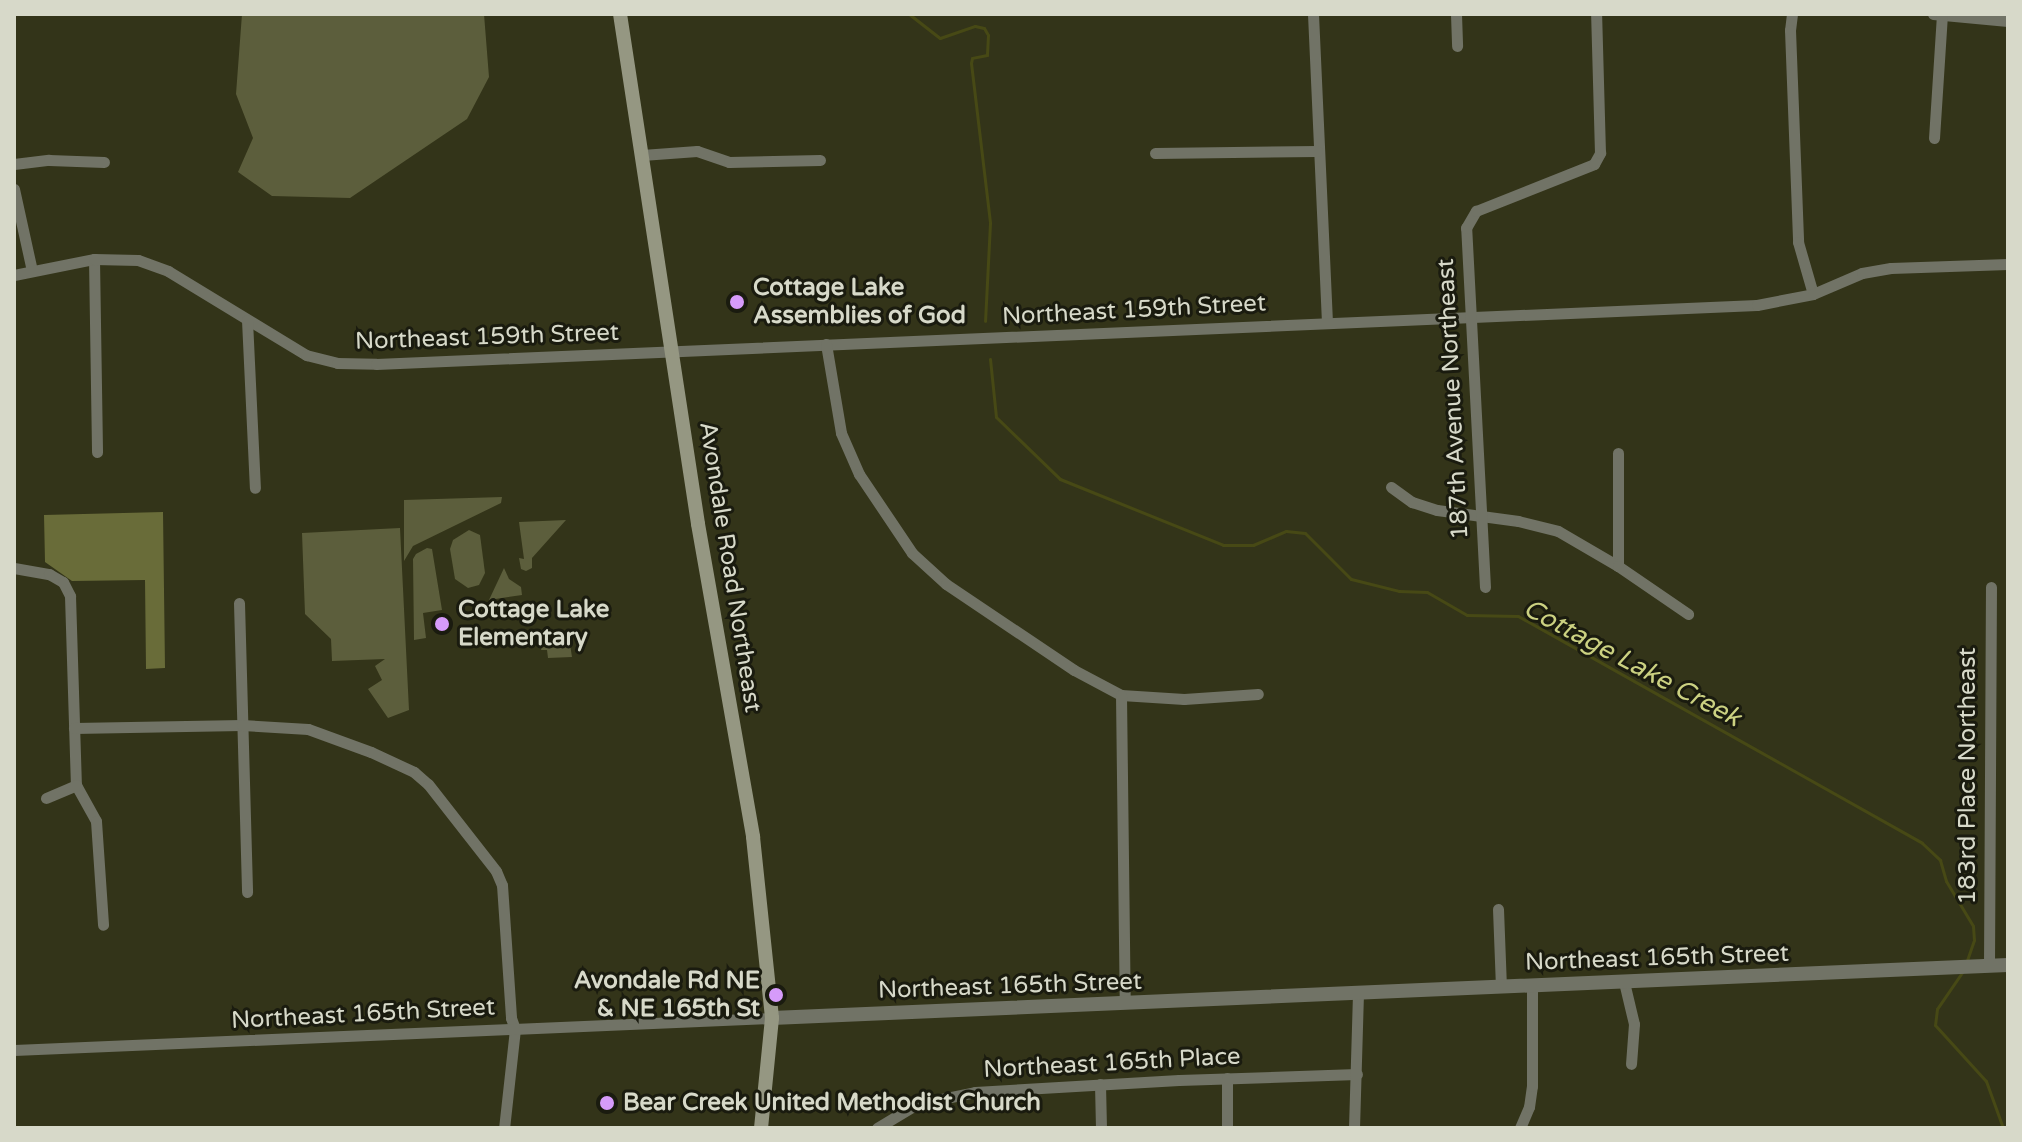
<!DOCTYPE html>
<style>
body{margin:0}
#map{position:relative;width:2022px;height:1142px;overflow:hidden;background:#333419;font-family:"Varela Round",sans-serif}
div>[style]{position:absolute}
.green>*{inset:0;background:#5c5e3c}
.forest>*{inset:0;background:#696c39}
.stream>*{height:3px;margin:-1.5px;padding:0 1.5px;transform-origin:1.5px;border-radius:1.5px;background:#474915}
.minor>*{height:11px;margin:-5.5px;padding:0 5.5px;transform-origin:5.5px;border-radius:5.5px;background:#717366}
.tertiary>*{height:14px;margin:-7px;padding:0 7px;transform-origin:7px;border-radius:7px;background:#717366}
.secondary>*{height:14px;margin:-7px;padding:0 7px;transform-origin:7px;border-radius:7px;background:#959782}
.dots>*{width:22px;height:22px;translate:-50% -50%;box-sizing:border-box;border:4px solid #1a1b0f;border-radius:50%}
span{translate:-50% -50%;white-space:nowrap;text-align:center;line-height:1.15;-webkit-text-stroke:6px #1a1b0f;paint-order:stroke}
.poi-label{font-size:24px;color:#d7d9c9;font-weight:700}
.left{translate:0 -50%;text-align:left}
.right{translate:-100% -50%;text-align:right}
.street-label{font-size:24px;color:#d7d9c9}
.water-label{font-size:26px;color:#cbd181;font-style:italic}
.frame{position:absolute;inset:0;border:16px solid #d7d9c9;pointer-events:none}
</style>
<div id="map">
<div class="green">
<i style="clip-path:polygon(242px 14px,484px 14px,489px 77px,467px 119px,350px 198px,272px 196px,238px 172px,253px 138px,236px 94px)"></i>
<i style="clip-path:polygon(502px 497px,501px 503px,413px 546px,404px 561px,404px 500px)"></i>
<i style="clip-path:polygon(566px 520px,532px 558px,532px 568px,526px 571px,521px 569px,519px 558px,524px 559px,519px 522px)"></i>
<i style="clip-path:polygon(400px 528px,409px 710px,388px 718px,368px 689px,382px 680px,375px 666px,385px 659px,332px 661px,331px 639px,305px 614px,302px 533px)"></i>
<i style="clip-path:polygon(469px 530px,480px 535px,485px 573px,479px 585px,468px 588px,455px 579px,450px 549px,453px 540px)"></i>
<i style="clip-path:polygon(427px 548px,432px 549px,442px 610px,423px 613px,426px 638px,414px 640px,413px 559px,416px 554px)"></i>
<i style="clip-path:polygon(504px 568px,509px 579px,521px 587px,522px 595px,489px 600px)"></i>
<i style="clip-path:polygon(569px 638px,572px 657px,548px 658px,547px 650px,541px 650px,544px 640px)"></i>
</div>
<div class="forest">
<i style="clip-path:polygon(163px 512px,165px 668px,146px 669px,145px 580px,72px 581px,45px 562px,44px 515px)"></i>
</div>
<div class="stream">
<i style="left:909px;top:14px;width:39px;rotate:38deg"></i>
<i style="left:940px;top:38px;width:37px;rotate:-19deg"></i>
<i style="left:975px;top:26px;width:9px;rotate:13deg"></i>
<i style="left:984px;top:28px;width:8px;rotate:60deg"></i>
<i style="left:988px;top:35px;width:20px;rotate:93deg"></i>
<i style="left:987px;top:55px;width:15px;rotate:169deg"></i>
<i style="left:972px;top:58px;width:5px;rotate:101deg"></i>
<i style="left:971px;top:63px;width:161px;rotate:83.2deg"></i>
<i style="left:990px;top:223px;width:98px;rotate:92.9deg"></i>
<i style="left:990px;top:359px;width:58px;rotate:84.1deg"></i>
<i style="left:996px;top:417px;width:89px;rotate:44.1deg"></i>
<i style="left:1060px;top:479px;width:176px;rotate:22deg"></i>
<i style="left:1223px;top:545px;width:30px"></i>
<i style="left:1253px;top:545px;width:36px;rotate:-23deg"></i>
<i style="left:1286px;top:531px;width:19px;rotate:6deg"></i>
<i style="left:1305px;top:533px;width:65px;rotate:45deg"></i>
<i style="left:1351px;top:579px;width:49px;rotate:14deg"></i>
<i style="left:1399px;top:591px;width:28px;rotate:2deg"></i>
<i style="left:1427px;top:592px;width:46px;rotate:29.9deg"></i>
<i style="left:1467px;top:615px;width:51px;rotate:1.1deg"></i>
<i style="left:1518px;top:616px;width:463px;rotate:29.3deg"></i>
<i style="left:1922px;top:843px;width:25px;rotate:43deg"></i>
<i style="left:1940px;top:860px;width:22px;rotate:74deg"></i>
<i style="left:1946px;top:881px;width:52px;rotate:59deg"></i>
<i style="left:1973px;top:926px;width:14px;rotate:86deg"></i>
<i style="left:1974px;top:940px;width:21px;rotate:109deg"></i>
<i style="left:1963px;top:971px;width:46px;rotate:124.4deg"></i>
<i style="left:1937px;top:1009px;width:16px;rotate:97deg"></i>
<i style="left:1935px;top:1025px;width:76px;rotate:47.7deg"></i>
<i style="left:1986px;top:1081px;width:50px;rotate:70.1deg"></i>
</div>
<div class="minor">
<i style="left:1313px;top:14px;width:309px;rotate:87.4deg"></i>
<i style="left:1456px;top:14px;width:32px;rotate:88deg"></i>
<i style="left:1792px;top:14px;width:16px;rotate:97deg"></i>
<i style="left:1790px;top:30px;width:212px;rotate:87.8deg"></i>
<i style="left:1798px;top:242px;width:54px;rotate:73.9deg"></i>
<i style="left:1933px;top:14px;width:75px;rotate:5.3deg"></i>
<i style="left:1934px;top:138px;width:123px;rotate:-86.3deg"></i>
<i style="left:1155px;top:153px;width:162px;rotate:-0.7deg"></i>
<i style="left:642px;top:155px;width:55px;rotate:-4.2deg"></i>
<i style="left:697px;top:151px;width:34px;rotate:19deg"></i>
<i style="left:729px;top:162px;width:91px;rotate:-1.3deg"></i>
<i style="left:14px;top:164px;width:35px;rotate:-7deg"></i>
<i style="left:49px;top:160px;width:55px;rotate:2.1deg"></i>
<i style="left:14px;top:189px;width:84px;rotate:77.6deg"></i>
<i style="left:94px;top:259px;width:193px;rotate:89.1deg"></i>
<i style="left:14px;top:275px;width:82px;rotate:-11.3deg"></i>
<i style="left:94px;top:259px;width:44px;rotate:1.3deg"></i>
<i style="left:138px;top:260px;width:32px;rotate:20deg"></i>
<i style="left:168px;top:271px;width:162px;rotate:31.3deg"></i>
<i style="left:306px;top:355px;width:32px;rotate:14deg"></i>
<i style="left:337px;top:363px;width:39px;rotate:1deg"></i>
<i style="left:376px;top:364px;width:1382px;rotate:-2.45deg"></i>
<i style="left:1757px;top:305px;width:57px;rotate:-11.1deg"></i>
<i style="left:1813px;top:294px;width:53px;rotate:-23.2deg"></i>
<i style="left:1862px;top:273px;width:29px;rotate:-10deg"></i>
<i style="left:1891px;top:268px;width:117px;rotate:-2deg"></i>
<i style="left:247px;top:320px;width:168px;rotate:87.3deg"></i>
<i style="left:826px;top:344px;width:90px;rotate:80.4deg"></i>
<i style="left:841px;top:433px;width:45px;rotate:66.3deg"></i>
<i style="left:859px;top:474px;width:95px;rotate:56.1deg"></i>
<i style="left:912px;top:553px;width:46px;rotate:42.4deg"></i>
<i style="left:946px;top:584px;width:154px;rotate:33.9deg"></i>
<i style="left:1074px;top:670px;width:53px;rotate:28deg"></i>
<i style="left:1121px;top:695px;width:63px;rotate:3.6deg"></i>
<i style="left:1184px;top:699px;width:74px;rotate:-3.9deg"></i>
<i style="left:1618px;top:453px;width:113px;rotate:90deg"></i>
<i style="left:1391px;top:487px;width:26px;rotate:36deg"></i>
<i style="left:1412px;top:502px;width:26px;rotate:18deg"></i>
<i style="left:1437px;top:510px;width:82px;rotate:7.7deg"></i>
<i style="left:1518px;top:521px;width:41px;rotate:14deg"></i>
<i style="left:1558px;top:531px;width:69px;rotate:30.3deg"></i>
<i style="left:1618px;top:566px;width:85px;rotate:34.4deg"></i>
<i style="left:14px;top:568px;width:36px;rotate:10deg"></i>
<i style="left:49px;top:574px;width:16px;rotate:30deg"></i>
<i style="left:63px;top:582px;width:16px;rotate:63deg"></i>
<i style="left:70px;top:596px;width:189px;rotate:88.2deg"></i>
<i style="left:76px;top:785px;width:41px;rotate:60.9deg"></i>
<i style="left:96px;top:821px;width:104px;rotate:86.1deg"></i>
<i style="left:1485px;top:587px;width:360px;rotate:-93deg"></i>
<i style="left:1466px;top:228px;width:20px;rotate:-60deg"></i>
<i style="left:1476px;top:211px;width:127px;rotate:-21.7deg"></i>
<i style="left:1594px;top:164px;width:13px;rotate:-61deg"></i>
<i style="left:1600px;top:153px;width:139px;rotate:-91.6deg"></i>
<i style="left:239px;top:603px;width:289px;rotate:88.4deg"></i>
<i style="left:1121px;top:695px;width:308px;rotate:89.3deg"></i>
<i style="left:74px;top:728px;width:168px;rotate:-1deg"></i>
<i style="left:242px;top:725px;width:66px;rotate:3.5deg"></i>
<i style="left:308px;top:729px;width:67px;rotate:20.1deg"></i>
<i style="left:371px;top:752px;width:47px;rotate:24.9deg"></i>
<i style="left:414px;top:772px;width:18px;rotate:41deg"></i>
<i style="left:428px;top:784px;width:110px;rotate:52deg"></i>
<i style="left:496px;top:871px;width:15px;rotate:67deg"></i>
<i style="left:502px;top:885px;width:133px;rotate:86.1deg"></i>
<i style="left:511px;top:1018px;width:12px;rotate:70deg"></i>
<i style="left:515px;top:1029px;width:100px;rotate:96.3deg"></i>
<i style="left:46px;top:798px;width:33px;rotate:-23deg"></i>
<i style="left:1498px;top:909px;width:78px;rotate:87.8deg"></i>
<i style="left:1989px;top:966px;width:379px;rotate:-89.7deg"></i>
<i style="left:1624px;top:982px;width:43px;rotate:76.6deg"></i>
<i style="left:1634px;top:1024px;width:40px;rotate:94.3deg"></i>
<i style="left:14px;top:1050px;width:759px;rotate:-2.42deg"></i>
<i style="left:1100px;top:1084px;width:44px;rotate:88.7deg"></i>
<i style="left:877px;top:1128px;width:47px;rotate:-31deg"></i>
<i style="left:917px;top:1104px;width:59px;rotate:-11.7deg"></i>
<i style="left:975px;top:1092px;width:204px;rotate:-3.4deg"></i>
<i style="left:1179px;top:1080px;width:178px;rotate:-1.9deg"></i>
<i style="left:1227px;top:1128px;width:50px;rotate:-90deg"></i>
<i style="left:1354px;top:1128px;width:134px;rotate:-88.3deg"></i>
<i style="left:1520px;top:1128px;width:23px;rotate:-67deg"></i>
<i style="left:1529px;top:1107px;width:21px;rotate:-82deg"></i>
<i style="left:1532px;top:1086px;width:101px;rotate:-90deg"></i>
</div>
<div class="tertiary">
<i style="left:772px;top:1018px;width:1237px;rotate:-2.46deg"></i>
</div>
<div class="secondary">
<i style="left:620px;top:14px;width:516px;rotate:81.3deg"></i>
<i style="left:698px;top:524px;width:318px;rotate:80deg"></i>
<i style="left:753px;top:837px;width:182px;rotate:84deg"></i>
<i style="left:772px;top:1018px;width:111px;rotate:95.7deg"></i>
</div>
<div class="dots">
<i style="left:737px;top:302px;background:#d69bfa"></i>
<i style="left:442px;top:624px;background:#d69bfa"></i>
<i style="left:776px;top:995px;background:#d69bfa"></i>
<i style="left:607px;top:1103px;background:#d69bfa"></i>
</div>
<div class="poi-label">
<span class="left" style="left:753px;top:302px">Cottage Lake<br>Assemblies of God</span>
<span class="left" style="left:458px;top:624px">Cottage Lake<br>Elementary</span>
<span class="right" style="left:760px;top:995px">Avondale Rd NE<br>&amp; NE 165th St</span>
<span class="left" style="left:623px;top:1103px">Bear Creek United Methodist Church</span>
</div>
<div class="street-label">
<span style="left:1134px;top:310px;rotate:-3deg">Northeast 159th Street</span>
<span style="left:487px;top:337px;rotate:-2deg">Northeast 159th Street</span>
<span style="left:1453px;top:399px;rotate:-93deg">187th Avenue Northeast</span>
<span style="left:730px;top:567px;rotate:81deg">Avondale Road Northeast</span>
<span style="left:1968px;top:776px;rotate:-90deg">183rd Place Northeast</span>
<span style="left:1657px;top:958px;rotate:-2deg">Northeast 165th Street</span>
<span style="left:1010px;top:986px;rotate:-2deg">Northeast 165th Street</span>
<span style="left:363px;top:1014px;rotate:-3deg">Northeast 165th Street</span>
<span style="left:1112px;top:1063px;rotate:-3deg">Northeast 165th Place</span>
</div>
<div class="water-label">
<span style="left:1632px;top:663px;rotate:28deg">Cottage Lake Creek</span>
</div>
<div class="frame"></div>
</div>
